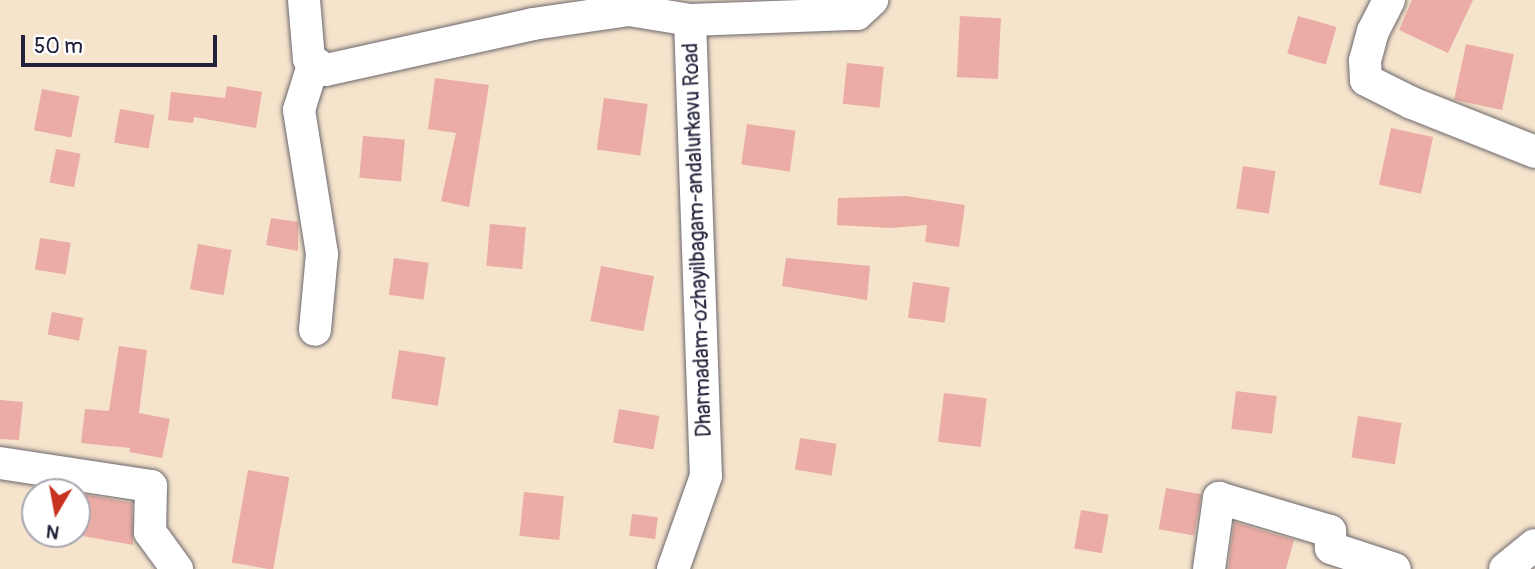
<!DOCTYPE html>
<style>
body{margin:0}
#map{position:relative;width:1535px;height:569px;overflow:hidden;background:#f5e3cb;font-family:Pangolin,sans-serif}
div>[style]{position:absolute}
.building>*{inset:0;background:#eaaca4;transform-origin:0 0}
.roads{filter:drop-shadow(0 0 2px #6c666d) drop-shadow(0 0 2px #6c666d)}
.minor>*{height:32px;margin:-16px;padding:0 16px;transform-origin:16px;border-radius:16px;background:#fff}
span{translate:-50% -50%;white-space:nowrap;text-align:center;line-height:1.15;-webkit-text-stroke:5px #fff;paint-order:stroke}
.street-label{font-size:21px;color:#22223b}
.north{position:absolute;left:21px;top:478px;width:70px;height:70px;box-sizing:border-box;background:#fff;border:2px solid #a7a7b1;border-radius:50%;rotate:190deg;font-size:19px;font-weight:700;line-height:28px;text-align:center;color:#22223b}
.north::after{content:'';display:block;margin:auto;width:24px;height:32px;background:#c8321e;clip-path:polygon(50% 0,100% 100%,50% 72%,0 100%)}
.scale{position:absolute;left:21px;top:35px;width:196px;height:32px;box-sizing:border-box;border:4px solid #22223b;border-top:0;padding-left:9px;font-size:21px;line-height:24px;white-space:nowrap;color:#22223b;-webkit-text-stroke:5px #fff;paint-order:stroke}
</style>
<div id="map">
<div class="building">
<i style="clip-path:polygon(1412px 0,1473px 0,1448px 53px,1399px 30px)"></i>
<i style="left:960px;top:16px;width:41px;height:61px;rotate:3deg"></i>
<i style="left:1298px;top:16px;width:40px;height:39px;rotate:16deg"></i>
<i style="left:1466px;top:44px;width:49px;height:57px;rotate:12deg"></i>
<i style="left:847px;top:63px;width:37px;height:41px;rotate:6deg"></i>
<i style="clip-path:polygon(435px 78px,489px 85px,469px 207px,441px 201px,456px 133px,428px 129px)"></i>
<i style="clip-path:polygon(227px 86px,262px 92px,256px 128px,194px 117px,193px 123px,168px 120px,171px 92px,225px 98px)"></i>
<i style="left:42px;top:89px;width:38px;height:42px;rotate:11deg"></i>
<i style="left:604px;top:98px;width:44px;height:52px;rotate:8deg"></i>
<i style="left:120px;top:109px;width:35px;height:34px;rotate:10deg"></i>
<i style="left:747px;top:124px;width:49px;height:41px;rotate:8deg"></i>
<i style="left:1391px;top:128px;width:43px;height:58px;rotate:12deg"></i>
<i style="left:363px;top:136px;width:42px;height:42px;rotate:5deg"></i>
<i style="left:56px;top:149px;width:25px;height:34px;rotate:11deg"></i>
<i style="left:1243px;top:166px;width:33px;height:43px;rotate:9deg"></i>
<i style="clip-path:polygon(906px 196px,965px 205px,959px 247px,925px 242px,927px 225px,891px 228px,837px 225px,838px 198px)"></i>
<i style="clip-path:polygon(271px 218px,298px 222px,298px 251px,266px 245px)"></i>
<i style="left:490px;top:224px;width:36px;height:42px;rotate:5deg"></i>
<i style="left:40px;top:238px;width:31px;height:32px;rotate:9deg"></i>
<i style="left:198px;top:244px;width:34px;height:46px;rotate:10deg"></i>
<i style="left:394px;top:258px;width:35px;height:37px;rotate:8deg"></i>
<i style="clip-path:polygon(786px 258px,870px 266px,867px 300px,782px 286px)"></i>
<i style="left:601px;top:266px;width:54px;height:56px;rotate:11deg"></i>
<i style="left:913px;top:282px;width:37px;height:36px;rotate:8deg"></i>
<i style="left:52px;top:312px;width:32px;height:23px;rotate:11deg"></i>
<i style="clip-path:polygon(119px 346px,147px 350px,139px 413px,170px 419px,162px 458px,129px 452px,130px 448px,81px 443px,85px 409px,109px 411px)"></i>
<i style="left:399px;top:350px;width:47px;height:49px;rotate:9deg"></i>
<i style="left:1236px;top:391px;width:41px;height:38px;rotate:7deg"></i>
<i style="left:944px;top:393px;width:43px;height:49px;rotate:7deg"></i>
<i style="clip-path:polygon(0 400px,23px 402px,19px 440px,0 439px)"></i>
<i style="left:619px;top:409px;width:41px;height:34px;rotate:10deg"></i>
<i style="left:1358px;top:416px;width:44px;height:42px;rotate:9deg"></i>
<i style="left:800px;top:438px;width:37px;height:32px;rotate:9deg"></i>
<i style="left:248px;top:470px;width:42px;height:94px;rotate:10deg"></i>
<i style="left:1166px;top:488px;width:36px;height:42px;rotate:10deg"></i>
<i style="left:524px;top:492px;width:40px;height:44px;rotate:6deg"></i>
<i style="clip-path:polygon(77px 493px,132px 503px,133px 545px,77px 535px)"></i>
<i style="left:1081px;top:510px;width:28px;height:39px;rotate:10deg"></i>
<i style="left:632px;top:514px;width:26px;height:22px;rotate:7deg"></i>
<i style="clip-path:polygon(1234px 522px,1294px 540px,1286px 569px,1228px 569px)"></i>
</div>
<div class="roads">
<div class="minor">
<i style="left:304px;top:0;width:59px;rotate:85.2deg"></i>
<i style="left:309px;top:59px;width:20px;rotate:33deg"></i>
<i style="left:326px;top:70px;width:212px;rotate:-12.5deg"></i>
<i style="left:533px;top:24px;width:97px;rotate:-8.3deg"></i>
<i style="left:629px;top:10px;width:62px;rotate:9.3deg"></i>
<i style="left:690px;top:20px;width:456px;rotate:88deg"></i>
<i style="left:706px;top:476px;width:99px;rotate:109.5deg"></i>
<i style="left:1389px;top:0;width:35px;rotate:117deg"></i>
<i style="left:1373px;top:31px;width:31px;rotate:105deg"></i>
<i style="left:1365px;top:61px;width:19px;rotate:87deg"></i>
<i style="left:1366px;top:80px;width:51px;rotate:26.6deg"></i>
<i style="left:1412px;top:103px;width:132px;rotate:21.7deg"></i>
<i style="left:690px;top:20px;width:167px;rotate:-2.1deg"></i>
<i style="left:857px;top:14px;width:21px;rotate:-43deg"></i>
<i style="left:314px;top:62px;width:50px;rotate:107.4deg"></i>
<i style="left:299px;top:110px;width:146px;rotate:80.9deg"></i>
<i style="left:322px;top:254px;width:76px;rotate:95.3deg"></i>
<i style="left:0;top:463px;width:153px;rotate:8.7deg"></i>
<i style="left:151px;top:486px;width:46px;rotate:91.2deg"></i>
<i style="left:150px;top:532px;width:46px;rotate:53.9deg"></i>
<i style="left:1209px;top:569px;width:72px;rotate:-82deg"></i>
<i style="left:1219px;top:498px;width:116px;rotate:16.6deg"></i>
<i style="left:1330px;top:531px;width:17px;rotate:87deg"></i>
<i style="left:1331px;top:548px;width:67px;rotate:18.2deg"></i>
<i style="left:1505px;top:569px;width:38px;rotate:-39deg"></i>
</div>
</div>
<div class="street-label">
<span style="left:698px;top:240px;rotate:-92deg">Dharmadam-ozhayilbagam-andalurkavu Road</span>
</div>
<div class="north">N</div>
<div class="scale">50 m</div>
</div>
